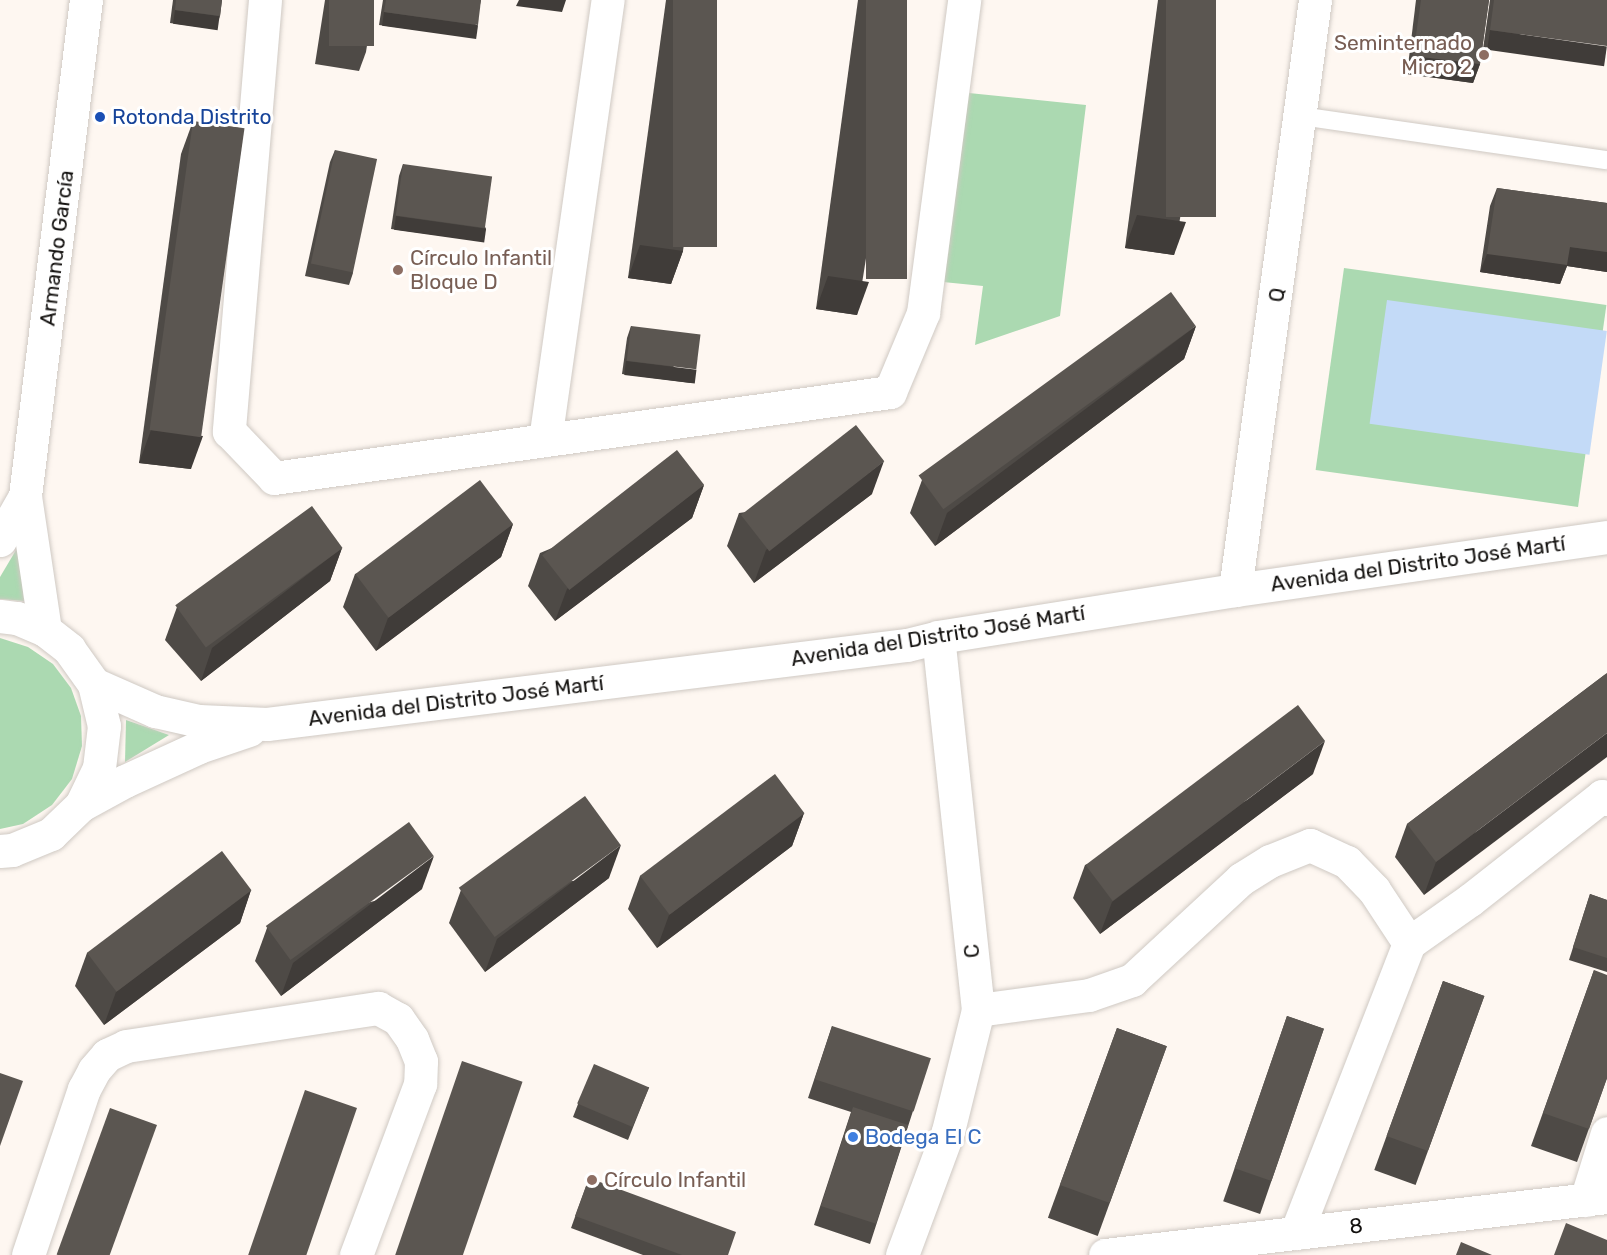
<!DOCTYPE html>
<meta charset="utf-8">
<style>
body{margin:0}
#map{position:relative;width:1607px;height:1255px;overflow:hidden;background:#fef7f1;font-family:Rubik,sans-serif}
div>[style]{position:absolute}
.green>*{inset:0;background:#abd9b1;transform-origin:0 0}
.water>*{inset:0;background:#c3daf7;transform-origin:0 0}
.roads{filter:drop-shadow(0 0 2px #cfc9c3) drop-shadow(0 0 2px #cfc9c3)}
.service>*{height:18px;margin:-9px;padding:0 9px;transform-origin:9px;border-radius:9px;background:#fff}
.minor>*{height:33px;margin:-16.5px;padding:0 16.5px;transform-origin:16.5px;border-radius:16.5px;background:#fff}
.secondary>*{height:33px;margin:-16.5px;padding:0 16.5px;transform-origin:16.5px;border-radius:16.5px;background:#fff}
.wall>*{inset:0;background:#4e4a46;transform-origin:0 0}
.shaded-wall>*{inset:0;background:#403c39;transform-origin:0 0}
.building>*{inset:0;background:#5b5651;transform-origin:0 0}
.dots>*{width:16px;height:16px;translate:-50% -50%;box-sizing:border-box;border:3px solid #fff;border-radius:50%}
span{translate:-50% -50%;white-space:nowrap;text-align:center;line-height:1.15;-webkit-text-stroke:6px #fff;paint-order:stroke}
.education-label{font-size:21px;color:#785e54}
.right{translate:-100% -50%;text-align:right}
.left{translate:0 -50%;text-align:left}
.transit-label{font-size:21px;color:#164399}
.street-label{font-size:21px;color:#13110f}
.shop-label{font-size:21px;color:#366cbe}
</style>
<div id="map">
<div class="green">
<i style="clip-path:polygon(959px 92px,1086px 105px,1060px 316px,975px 345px,983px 286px,933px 281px)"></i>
<i style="left:1344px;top:268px;width:265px;height:204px;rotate:8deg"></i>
<i style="clip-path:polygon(19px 545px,24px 601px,0 599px,0 577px)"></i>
<i style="clip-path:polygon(0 638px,28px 647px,53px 664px,71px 688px,81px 716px,82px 746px,72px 779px,52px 805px,23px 824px,0 829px)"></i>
<i style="clip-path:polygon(126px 720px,169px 735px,125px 762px)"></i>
</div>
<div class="water">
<i style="left:1387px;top:300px;width:222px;height:125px;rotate:8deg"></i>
</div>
<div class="roads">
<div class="service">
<i style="left:1300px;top:116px;width:310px;rotate:8.2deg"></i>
</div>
<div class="minor">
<i style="left:265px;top:0;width:433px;rotate:94.8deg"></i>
<i style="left:229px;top:431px;width:65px;rotate:46.2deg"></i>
<i style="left:274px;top:478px;width:622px;rotate:-7.95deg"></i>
<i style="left:890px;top:392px;width:86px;rotate:-67.3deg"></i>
<i style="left:923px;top:313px;width:316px;rotate:-82.5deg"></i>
<i style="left:545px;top:440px;width:444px;rotate:-81.9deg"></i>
<i style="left:1235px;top:590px;width:595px;rotate:-82.28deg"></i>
<i style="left:978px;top:1010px;width:112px;rotate:-7.7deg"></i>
<i style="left:1089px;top:995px;width:46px;rotate:-19.2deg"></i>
<i style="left:1132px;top:980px;width:149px;rotate:-42.8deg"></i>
<i style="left:1241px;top:879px;width:34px;rotate:-32deg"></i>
<i style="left:1270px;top:861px;width:43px;rotate:-21.8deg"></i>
<i style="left:1310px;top:845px;width:41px;rotate:24.7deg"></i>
<i style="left:1347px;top:862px;width:39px;rotate:46deg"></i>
<i style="left:1374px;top:890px;width:64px;rotate:56.6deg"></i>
<i style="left:1586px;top:1200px;width:70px;rotate:-72.6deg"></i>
<i style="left:1296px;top:1233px;width:311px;rotate:-68.7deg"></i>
<i style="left:1409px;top:943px;width:75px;rotate:-35.2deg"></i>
<i style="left:1470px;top:900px;width:168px;rotate:-38.2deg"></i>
<i style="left:1602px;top:796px;width:6px;rotate:31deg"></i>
<i style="left:28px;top:1255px;width:175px;rotate:-71.4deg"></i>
<i style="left:84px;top:1089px;width:21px;rotate:-62deg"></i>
<i style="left:94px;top:1070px;width:20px;rotate:-49deg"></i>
<i style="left:107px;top:1055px;width:21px;rotate:-25deg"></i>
<i style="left:126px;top:1046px;width:255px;rotate:-8.6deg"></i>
<i style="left:378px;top:1008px;width:23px;rotate:29deg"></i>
<i style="left:398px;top:1019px;width:24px;rotate:55deg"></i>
<i style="left:412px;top:1039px;width:24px;rotate:68deg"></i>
<i style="left:421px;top:1061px;width:23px;rotate:92deg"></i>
<i style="left:420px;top:1084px;width:183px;rotate:110.5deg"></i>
<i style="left:902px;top:1255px;width:132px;rotate:-69.6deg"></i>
<i style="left:948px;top:1131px;width:125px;rotate:-76.1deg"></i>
<i style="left:978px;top:1010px;width:375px;rotate:-96.1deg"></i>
<i style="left:1105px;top:1255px;width:505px;rotate:-6.59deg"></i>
</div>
<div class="secondary">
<i style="left:0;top:540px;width:51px;rotate:-60.4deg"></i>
<i style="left:0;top:616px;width:17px;rotate:7deg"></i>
<i style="left:17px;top:618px;width:30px;rotate:23deg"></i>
<i style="left:45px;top:630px;width:31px;rotate:38deg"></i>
<i style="left:69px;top:649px;width:43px;rotate:54.5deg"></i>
<i style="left:94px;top:684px;width:43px;rotate:76.6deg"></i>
<i style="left:104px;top:726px;width:42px;rotate:96.8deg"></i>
<i style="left:99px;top:768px;width:41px;rotate:115.9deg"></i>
<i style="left:81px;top:805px;width:42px;rotate:136deg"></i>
<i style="left:51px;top:834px;width:42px;rotate:157.7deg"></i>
<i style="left:12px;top:850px;width:12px;rotate:175deg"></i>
<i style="left:45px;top:630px;width:135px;rotate:-98.5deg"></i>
<i style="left:25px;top:496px;width:500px;rotate:-83deg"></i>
<i style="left:94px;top:684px;width:67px;rotate:23.9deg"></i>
<i style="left:155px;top:711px;width:45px;rotate:12.8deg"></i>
<i style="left:199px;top:721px;width:68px;rotate:2.5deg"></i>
<i style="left:267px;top:724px;width:645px;rotate:-7.04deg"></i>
<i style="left:907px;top:645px;width:32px;rotate:-14deg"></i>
<i style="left:938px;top:637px;width:301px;rotate:-9deg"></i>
<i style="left:1235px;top:590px;width:376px;rotate:-8.1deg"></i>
<i style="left:81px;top:805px;width:50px;rotate:-28.6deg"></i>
<i style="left:125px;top:781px;width:81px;rotate:-24.7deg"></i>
<i style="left:199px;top:747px;width:53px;rotate:-18.8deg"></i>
</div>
</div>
<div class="wall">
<i style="clip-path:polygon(173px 0,222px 0,220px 16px,215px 29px,170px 23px)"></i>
<i style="clip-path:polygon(325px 0,374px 0,366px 52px,359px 71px,315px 64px)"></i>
<i style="clip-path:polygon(383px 0,481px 0,473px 37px,379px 25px)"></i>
<i style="clip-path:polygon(666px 0,717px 0,683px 251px,671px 284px,628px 278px)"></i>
<i style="clip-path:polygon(858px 0,907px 0,857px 315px,816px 309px)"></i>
<i style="clip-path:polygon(1158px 0,1216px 0,1174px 255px,1125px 248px)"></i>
<i style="clip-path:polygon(1416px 0,1489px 0,1480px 64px,1473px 83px,1407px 74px)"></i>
<i style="clip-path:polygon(1490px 0,1607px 0,1483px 49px)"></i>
<i style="clip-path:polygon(193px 121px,191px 469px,139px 463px,181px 154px)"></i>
<i style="clip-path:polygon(335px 150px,353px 273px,349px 285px,305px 276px,330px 162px)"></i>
<i style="clip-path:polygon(403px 164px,486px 228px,481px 241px,391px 229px,399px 176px)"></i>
<i style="clip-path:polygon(1497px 188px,1607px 203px,1607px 272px,1567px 266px,1560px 284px,1480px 272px,1490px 206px)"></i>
<i style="clip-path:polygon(631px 326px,691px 383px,622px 374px,627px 338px)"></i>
<i style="clip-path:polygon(1196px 326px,1184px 359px,935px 546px,910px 513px,922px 480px)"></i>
<i style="clip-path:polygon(704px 485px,692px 518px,555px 621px,528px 586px,540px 553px)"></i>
<i style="clip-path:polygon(872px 494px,754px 583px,727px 546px,739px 513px)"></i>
<i style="clip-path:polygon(513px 524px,501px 557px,376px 651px,343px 607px,355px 574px)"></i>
<i style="clip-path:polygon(342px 548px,330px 581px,201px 681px,165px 640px,177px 607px)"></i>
<i style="clip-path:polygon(1607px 673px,1424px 895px,1395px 857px,1407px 824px)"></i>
<i style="clip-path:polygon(1313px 774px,1100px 934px,1073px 898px,1085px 865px)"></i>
<i style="clip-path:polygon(804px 813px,792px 846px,657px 948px,628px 909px,640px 876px)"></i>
<i style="clip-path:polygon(609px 878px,485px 972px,449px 923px,461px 890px)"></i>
<i style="clip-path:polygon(422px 889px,281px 996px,255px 961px,267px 928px)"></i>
<i style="clip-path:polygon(251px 890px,240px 923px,104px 1025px,75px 986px,87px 953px)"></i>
<i style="clip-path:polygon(1590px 894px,1607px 900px,1607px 972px,1569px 960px)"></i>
<i style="clip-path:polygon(1594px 970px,1607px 1078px,1577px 1162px,1531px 1146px)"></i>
<i style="left:1443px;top:981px;width:44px;height:201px;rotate:20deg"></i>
<i style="left:1287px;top:1016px;width:39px;height:196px;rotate:19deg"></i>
<i style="clip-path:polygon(832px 1026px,913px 1111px,870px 1244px,814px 1225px,851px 1112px,808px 1098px)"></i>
<i style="left:1117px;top:1028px;width:53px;height:202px;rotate:20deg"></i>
<i style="clip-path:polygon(649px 1087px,628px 1140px,573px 1117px,578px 1104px)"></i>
<i style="clip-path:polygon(589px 1178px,728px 1255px,643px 1255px,571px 1228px)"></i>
</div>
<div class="shaded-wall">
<i style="clip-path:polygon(519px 0,566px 0,562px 12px,516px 6px)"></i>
<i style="left:175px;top:10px;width:45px;height:14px;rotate:8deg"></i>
<i style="left:384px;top:12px;width:95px;height:14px;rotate:8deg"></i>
<i style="left:1490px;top:30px;width:118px;height:20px;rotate:8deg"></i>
<i style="clip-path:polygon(1413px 56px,1480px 64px,1473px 83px,1407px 74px)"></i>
<i style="clip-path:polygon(1137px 215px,1186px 222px,1174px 255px,1125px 248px)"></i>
<i style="left:396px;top:216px;width:91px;height:14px;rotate:8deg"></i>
<i style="clip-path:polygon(640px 245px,683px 251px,671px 284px,628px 278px)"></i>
<i style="clip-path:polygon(1570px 247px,1607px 252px,1607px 272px,1567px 266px,1560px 284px,1480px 272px,1487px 254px)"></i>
<i style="clip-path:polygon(828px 276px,869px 282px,857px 315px,816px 309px)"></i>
<i style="clip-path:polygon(1196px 326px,1184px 359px,935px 546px,947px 513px)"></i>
<i style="left:626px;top:361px;width:71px;height:14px;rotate:7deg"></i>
<i style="clip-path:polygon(151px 430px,203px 436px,191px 469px,139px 463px)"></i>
<i style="clip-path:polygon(884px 461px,872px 494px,754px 583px,766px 550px)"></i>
<i style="clip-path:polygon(704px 485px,692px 518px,555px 621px,567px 589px)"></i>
<i style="clip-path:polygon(513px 524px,501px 557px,376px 651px,388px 618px)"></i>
<i style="clip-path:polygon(342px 548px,330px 581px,201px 681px,212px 648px)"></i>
<i style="clip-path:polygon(1607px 733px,1607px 757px,1424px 895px,1436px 862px)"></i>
<i style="clip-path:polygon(1325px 741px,1313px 774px,1100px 934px,1112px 902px)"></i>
<i style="clip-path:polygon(804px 813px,792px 846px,657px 948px,669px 915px)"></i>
<i style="clip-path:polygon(621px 845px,609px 878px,485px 972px,497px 939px)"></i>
<i style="clip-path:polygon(434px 856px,422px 889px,281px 996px,293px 963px)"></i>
<i style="clip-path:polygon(251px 890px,240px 923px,104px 1025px,116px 992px)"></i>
</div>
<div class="building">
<i style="clip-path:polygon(176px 0,222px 0,220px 16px,175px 10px)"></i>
<i style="left:329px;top:0;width:45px;height:46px"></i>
<i style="clip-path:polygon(386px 0,481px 0,478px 25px,384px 12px)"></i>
<i style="left:673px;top:0;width:44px;height:247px"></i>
<i style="left:866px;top:0;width:41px;height:279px"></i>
<i style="left:1166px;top:0;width:50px;height:217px"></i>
<i style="clip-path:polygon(1421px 0,1489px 0,1480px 64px,1413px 56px)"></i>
<i style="clip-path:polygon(1494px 0,1607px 0,1607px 46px,1490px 30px)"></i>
<i style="left:193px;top:121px;width:52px;height:312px;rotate:8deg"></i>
<i style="left:335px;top:150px;width:43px;height:116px;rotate:12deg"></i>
<i style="left:403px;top:164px;width:90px;height:52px;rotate:8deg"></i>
<i style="clip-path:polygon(1497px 188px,1607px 203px,1607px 252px,1570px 247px,1567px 265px,1487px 254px)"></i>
<i style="left:1171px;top:292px;width:42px;height:312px;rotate:54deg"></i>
<i style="left:631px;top:326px;width:70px;height:35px;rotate:7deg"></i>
<i style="left:856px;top:425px;width:46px;height:146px;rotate:52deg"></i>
<i style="left:677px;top:450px;width:44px;height:171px;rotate:52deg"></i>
<i style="left:480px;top:480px;width:55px;height:156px;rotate:53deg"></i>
<i style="left:312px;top:506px;width:52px;height:169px;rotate:54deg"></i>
<i style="clip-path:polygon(1607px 673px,1607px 733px,1436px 862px,1407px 824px)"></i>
<i style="left:1298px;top:705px;width:45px;height:266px;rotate:53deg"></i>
<i style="left:775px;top:774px;width:49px;height:169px;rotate:53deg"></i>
<i style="left:585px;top:796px;width:61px;height:156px;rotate:54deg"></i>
<i style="left:409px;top:822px;width:42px;height:177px;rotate:54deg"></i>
<i style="left:222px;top:851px;width:49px;height:169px;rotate:53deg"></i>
<i style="clip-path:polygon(1590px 894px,1607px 900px,1607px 958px,1573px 947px)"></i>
<i style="clip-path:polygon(1594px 970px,1607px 975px,1607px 1078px,1589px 1129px,1543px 1113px)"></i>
<i style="left:1443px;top:981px;width:44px;height:165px;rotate:20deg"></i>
<i style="left:1287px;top:1016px;width:39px;height:161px;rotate:19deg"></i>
<i style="left:832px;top:1026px;width:104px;height:56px;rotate:18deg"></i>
<i style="left:1117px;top:1028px;width:53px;height:167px;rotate:20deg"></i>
<i style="left:462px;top:1061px;width:64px;height:206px;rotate:19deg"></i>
<i style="left:594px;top:1064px;width:60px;height:43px;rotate:23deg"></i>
<i style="clip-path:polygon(0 1073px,23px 1081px,0 1146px)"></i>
<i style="left:305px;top:1090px;width:55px;height:175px;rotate:19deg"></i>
<i style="left:853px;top:1107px;width:58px;height:104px;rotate:18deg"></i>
<i style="left:110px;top:1108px;width:50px;height:156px;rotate:20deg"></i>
<i style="clip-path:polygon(589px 1178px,736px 1232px,728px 1255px,682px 1255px,575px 1216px)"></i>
<i style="clip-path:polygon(1566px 1223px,1607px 1240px,1607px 1255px,1554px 1255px)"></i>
<i style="clip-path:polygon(1461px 1242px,1492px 1255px,1456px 1255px)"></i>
</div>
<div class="dots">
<i style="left:1484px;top:55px;background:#8d6e63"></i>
<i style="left:100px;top:117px;background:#1a4fb4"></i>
<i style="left:398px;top:270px;background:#8d6e63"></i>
<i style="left:853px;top:1137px;background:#3f7fe0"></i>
<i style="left:592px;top:1180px;background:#8d6e63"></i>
</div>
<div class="education-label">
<span class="right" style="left:1472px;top:55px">Seminternado<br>Micro 2</span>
<span class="left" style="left:410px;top:270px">Círculo Infantil<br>Bloque D</span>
<span class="left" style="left:604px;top:1180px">Círculo Infantil</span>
</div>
<div class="transit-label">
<span class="left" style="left:112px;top:117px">Rotonda Distrito</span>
</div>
<div class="street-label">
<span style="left:57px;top:248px;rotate:-83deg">Armando García</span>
<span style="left:1277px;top:295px;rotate:-82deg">Q</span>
<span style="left:1418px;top:564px;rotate:-8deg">Avenida del Distrito José Martí</span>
<span style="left:938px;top:636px;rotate:-9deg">Avenida del Distrito José Martí</span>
<span style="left:456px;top:701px;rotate:-7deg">Avenida del Distrito José Martí</span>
<span style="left:972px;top:951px;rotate:-96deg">C</span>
<span style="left:1356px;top:1226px;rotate:-7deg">8</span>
</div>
<div class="shop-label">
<span class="left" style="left:865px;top:1137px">Bodega El C</span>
</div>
</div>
